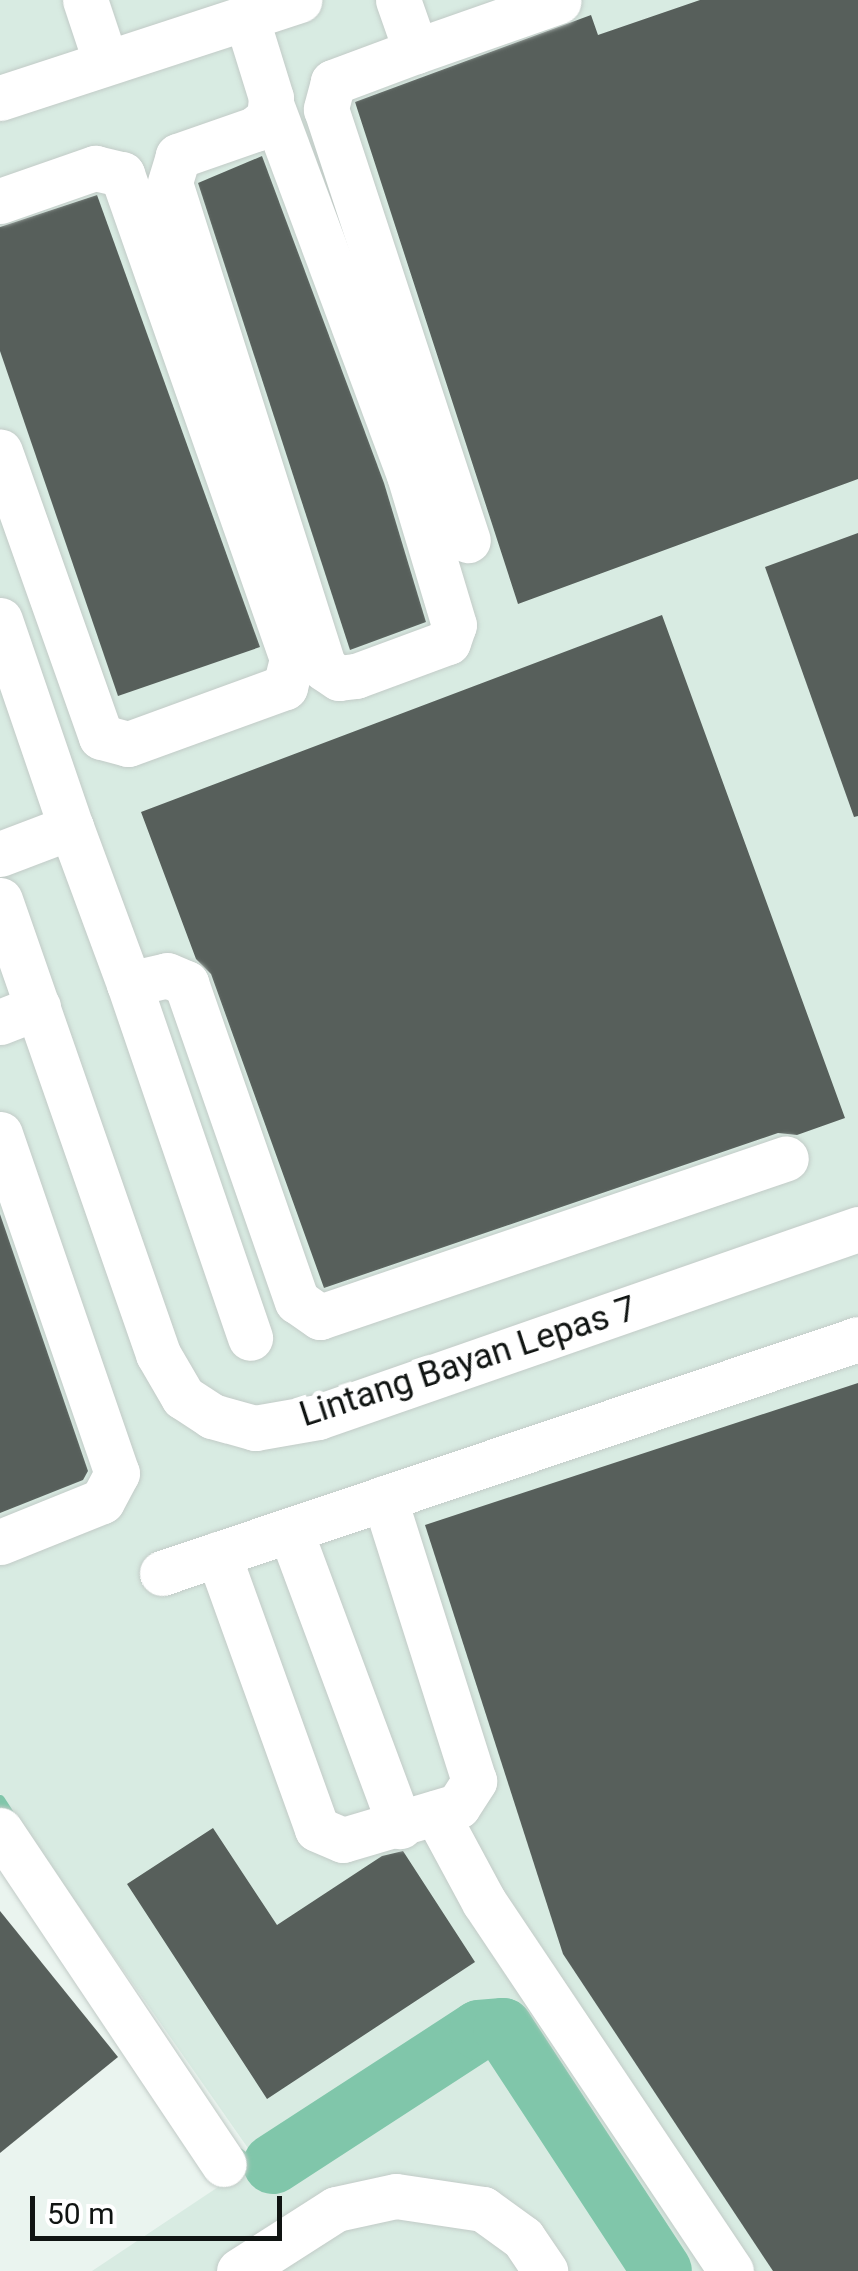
<!DOCTYPE html>
<style>
body{margin:0}
#map{position:relative;width:858px;height:2271px;overflow:hidden;background:#eaf4ef;font-family:Roboto,sans-serif}
div>[style]{position:absolute}
.built>*{inset:0;background:#d8ebe2}
.stream>*{height:10px;margin:-5px;padding:0 5px;transform-origin:5px;border-radius:5px;background:#80c6aa}
.river>*{height:60px;margin:-30px;padding:0 30px;transform-origin:30px;border-radius:30px;background:#80c6aa}
.building>*{inset:0;background:#575f5b}
.roads{filter:drop-shadow(0 0 2px #c2cbc7) drop-shadow(0 0 2px #c2cbc7)}
.minor>*{height:45px;margin:-22.5px;padding:0 22.5px;transform-origin:22.5px;border-radius:22.5px;background:#fff}
span{translate:-50% -50%;white-space:nowrap;text-align:center;line-height:1.15;-webkit-text-stroke:10px #fff;paint-order:stroke}
.street-label{font-size:35px;color:#101412}
.scale{position:absolute;left:30px;top:2196px;width:252px;height:45px;box-sizing:border-box;border:5px solid #101412;border-top:0;padding-left:12px;font-size:30px;line-height:35px;white-space:nowrap;color:#101412;-webkit-text-stroke:8px #fff;paint-order:stroke}
</style>
<div id="map">
<div class="built">
<i style="clip-path:polygon(0 0,858px 0,858px 2271px,92px 2271px,257px 2161px,0 1794px)"></i>
</div>
<div class="stream">
<i style="left:0;top:1800px;width:24px;rotate:57deg"></i>
<i style="left:239px;top:2153px;width:26px;rotate:39deg"></i>
<i style="left:259px;top:2169px;width:15px;rotate:-20deg"></i>
</div>
<div class="river">
<i style="left:273px;top:2164px;width:246px;rotate:-33deg"></i>
<i style="left:479px;top:2030px;width:24px;rotate:-5deg"></i>
<i style="left:503px;top:2028px;width:290px;rotate:56.8deg"></i>
</div>
<div class="building">
<i style="clip-path:polygon(700px 0,858px 0,858px 479px,518px 604px,355px 102px,591px 15px,598px 35px)"></i>
<i style="clip-path:polygon(262px 156px,384px 483px,426px 622px,350px 650px,198px 183px)"></i>
<i style="clip-path:polygon(97px 195px,260px 647px,118px 696px,0 351px,0 227px)"></i>
<i style="clip-path:polygon(858px 533px,858px 816px,854px 817px,765px 567px)"></i>
<i style="clip-path:polygon(662px 615px,845px 1118px,797px 1135px,778px 1133px,324px 1288px,211px 974px,196px 959px,141px 812px)"></i>
<i style="clip-path:polygon(0 1214px,88px 1471px,83px 1480px,0 1513px)"></i>
<i style="clip-path:polygon(858px 1383px,858px 2271px,773px 2271px,563px 1954px,425px 1525px)"></i>
<i style="clip-path:polygon(213px 1828px,277px 1925px,382px 1856px,403px 1851px,475px 1962px,267px 2099px,127px 1884px)"></i>
<i style="clip-path:polygon(0 1911px,118px 2057px,0 2153px)"></i>
</div>
<div class="roads">
<div class="minor">
<i style="left:85px;top:0;width:66px;rotate:71.6deg"></i>
<i style="left:398px;top:0;width:54px;rotate:70.6deg"></i>
<i style="left:416px;top:51px;width:89px;rotate:159.5deg"></i>
<i style="left:333px;top:82px;width:28px;rotate:105deg"></i>
<i style="left:326px;top:109px;width:454px;rotate:71.8deg"></i>
<i style="left:246px;top:17px;width:85px;rotate:72.8deg"></i>
<i style="left:271px;top:98px;width:19px;rotate:96deg"></i>
<i style="left:269px;top:117px;width:18px;rotate:139deg"></i>
<i style="left:255px;top:129px;width:82px;rotate:160.7deg"></i>
<i style="left:178px;top:156px;width:28px;rotate:107deg"></i>
<i style="left:170px;top:183px;width:509px;rotate:72.38deg"></i>
<i style="left:324px;top:668px;width:18px;rotate:34deg"></i>
<i style="left:339px;top:678px;width:17px;rotate:-7deg"></i>
<i style="left:356px;top:676px;width:98px;rotate:-20.3deg"></i>
<i style="left:448px;top:642px;width:18px;rotate:-71deg"></i>
<i style="left:454px;top:625px;width:157px;rotate:-106.7deg"></i>
<i style="left:409px;top:475px;width:393px;rotate:-110.4deg"></i>
<i style="left:416px;top:51px;width:151px;rotate:-19.3deg"></i>
<i style="left:0;top:98px;width:315px;rotate:-18.1deg"></i>
<i style="left:0;top:201px;width:101px;rotate:-19.2deg"></i>
<i style="left:95px;top:168px;width:28px;rotate:13deg"></i>
<i style="left:122px;top:174px;width:514px;rotate:70.68deg"></i>
<i style="left:292px;top:659px;width:29px;rotate:104deg"></i>
<i style="left:285px;top:687px;width:167px;rotate:160deg"></i>
<i style="left:128px;top:744px;width:28px;rotate:-165deg"></i>
<i style="left:101px;top:737px;width:303px;rotate:-109.5deg"></i>
<i style="left:0;top:620px;width:219px;rotate:71.1deg"></i>
<i style="left:0;top:854px;width:76px;rotate:-20.8deg"></i>
<i style="left:71px;top:827px;width:167px;rotate:69.7deg"></i>
<i style="left:129px;top:984px;width:39px;rotate:-13deg"></i>
<i style="left:167px;top:975px;width:21px;rotate:23deg"></i>
<i style="left:186px;top:983px;width:337px;rotate:70.8deg"></i>
<i style="left:297px;top:1301px;width:28px;rotate:35deg"></i>
<i style="left:320px;top:1317px;width:492px;rotate:-18.8deg"></i>
<i style="left:0;top:900px;width:481px;rotate:70.8deg"></i>
<i style="left:158px;top:1354px;width:50px;rotate:59.8deg"></i>
<i style="left:183px;top:1397px;width:35px;rotate:33deg"></i>
<i style="left:212px;top:1416px;width:45px;rotate:15.6deg"></i>
<i style="left:255px;top:1428px;width:64px;rotate:-9.9deg"></i>
<i style="left:318px;top:1417px;width:572px;rotate:-19.2deg"></i>
<i style="left:129px;top:984px;width:374px;rotate:71.1deg"></i>
<i style="left:0;top:1022px;width:41px;rotate:-21.5deg"></i>
<i style="left:0;top:1134px;width:359px;rotate:71deg"></i>
<i style="left:117px;top:1473px;width:32px;rotate:118deg"></i>
<i style="left:102px;top:1501px;width:110px;rotate:158.1deg"></i>
<i style="left:290px;top:1530px;width:316px;rotate:69.6deg"></i>
<i style="left:218px;top:1554px;width:292px;rotate:70.2deg"></i>
<i style="left:317px;top:1829px;width:28px;rotate:23deg"></i>
<i style="left:343px;top:1840px;width:120px;rotate:-16.5deg"></i>
<i style="left:458px;top:1806px;width:30px;rotate:-57deg"></i>
<i style="left:474px;top:1781px;width:297px;rotate:-107.6deg"></i>
<i style="left:162px;top:1573px;width:734px;rotate:-18.58deg"></i>
<i style="left:436px;top:1813px;width:101px;rotate:61.7deg"></i>
<i style="left:484px;top:1902px;width:444px;rotate:56.2deg"></i>
<i style="left:0;top:1830px;width:402px;rotate:56.2deg"></i>
<i style="left:239px;top:2271px;width:115px;rotate:-32.6deg"></i>
<i style="left:336px;top:2209px;width:61px;rotate:-12.2deg"></i>
<i style="left:396px;top:2196px;width:88px;rotate:8.5deg"></i>
<i style="left:483px;top:2209px;width:49px;rotate:35.9deg"></i>
<i style="left:523px;top:2238px;width:40px;rotate:56deg"></i>
</div>
</div>
<div class="street-label">
<span style="left:468px;top:1362px;rotate:-18deg">Lintang Bayan Lepas 7</span>
</div>
<div class="scale">50 m</div>
</div>
